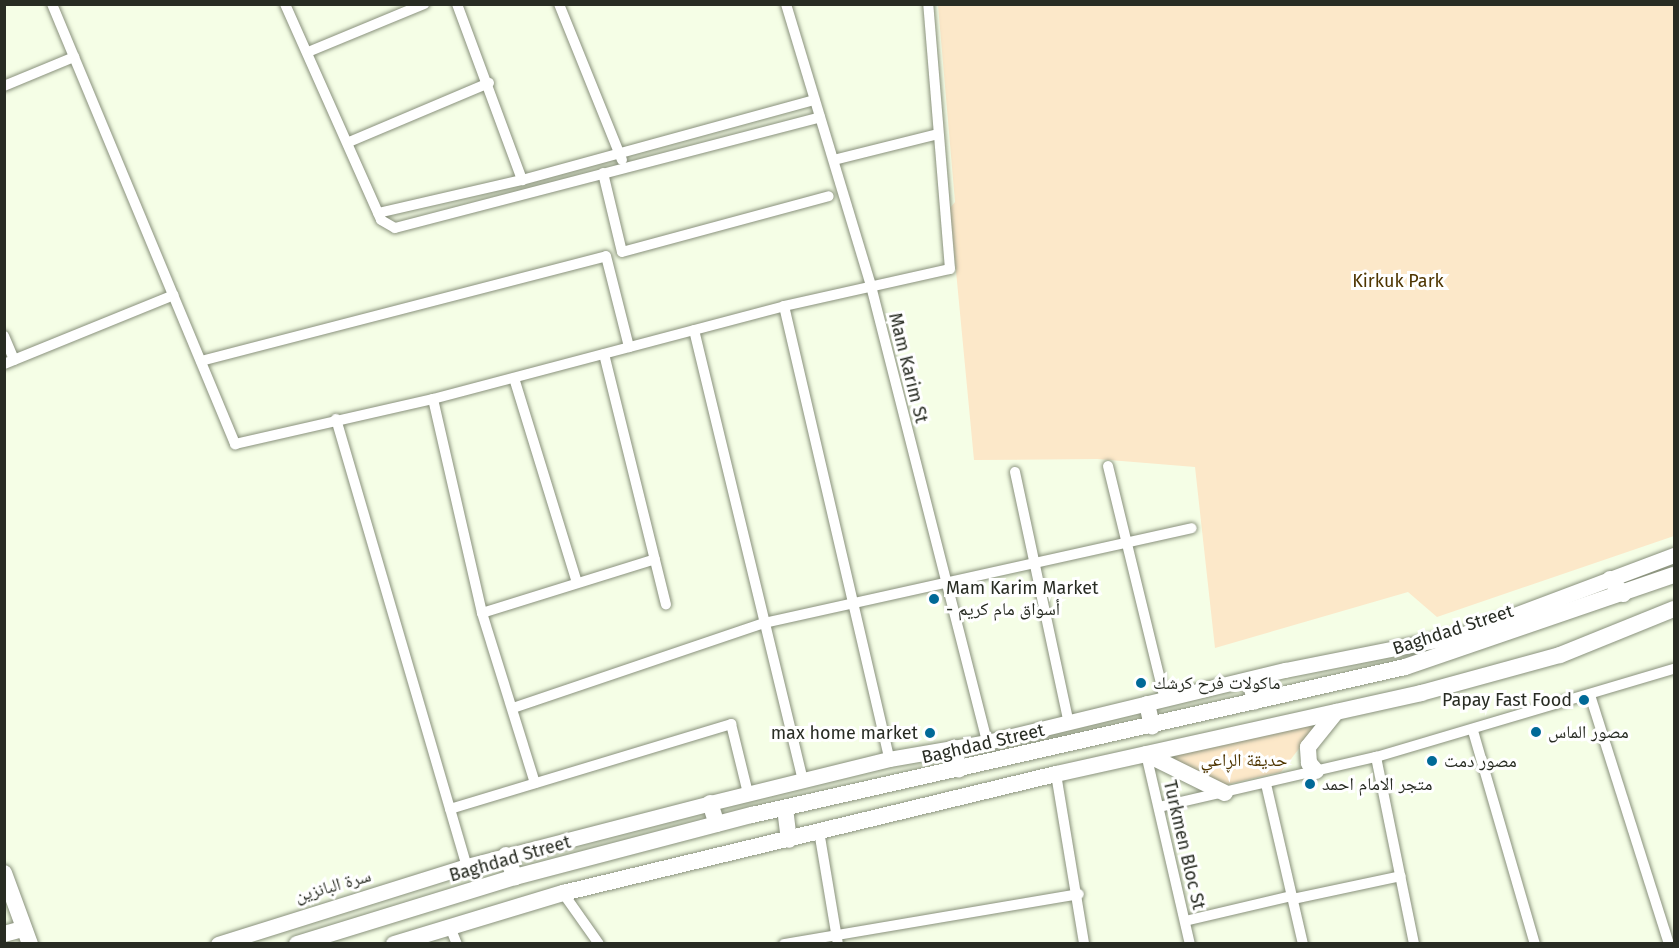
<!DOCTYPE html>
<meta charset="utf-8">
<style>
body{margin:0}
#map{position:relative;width:1679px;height:948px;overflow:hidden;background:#f5fee6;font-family:"Fira Sans","Noto Naskh Arabic",sans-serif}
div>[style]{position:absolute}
.green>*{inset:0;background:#fce8c9}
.roads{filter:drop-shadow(0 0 2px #89917c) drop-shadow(0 0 2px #89917c)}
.street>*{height:10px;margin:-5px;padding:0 5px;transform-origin:5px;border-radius:5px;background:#fff}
.secondary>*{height:15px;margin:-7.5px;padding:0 7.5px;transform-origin:7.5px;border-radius:7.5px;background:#fff}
.primary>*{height:16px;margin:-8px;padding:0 8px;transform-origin:8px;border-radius:8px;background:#fff}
.dots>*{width:16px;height:16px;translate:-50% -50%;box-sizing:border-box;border:3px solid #fff;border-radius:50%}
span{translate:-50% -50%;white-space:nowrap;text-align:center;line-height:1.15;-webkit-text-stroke:6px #fff;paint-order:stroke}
.park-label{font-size:18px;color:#4e3500}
.street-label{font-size:18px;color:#282c23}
.poi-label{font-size:18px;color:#282c23}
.left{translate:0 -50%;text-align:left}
.right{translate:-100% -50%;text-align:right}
.frame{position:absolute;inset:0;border:6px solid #282c23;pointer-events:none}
</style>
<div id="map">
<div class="green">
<i style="clip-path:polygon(938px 5px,1674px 5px,1674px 536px,1437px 617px,1408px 592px,1215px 648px,1195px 467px,1097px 459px,974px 460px,950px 208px,955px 202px)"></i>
<i style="clip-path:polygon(1318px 724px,1281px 772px,1225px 785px,1168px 757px)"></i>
</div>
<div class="roads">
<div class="street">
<i style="left:52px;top:4px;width:477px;rotate:67.4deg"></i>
<i style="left:235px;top:444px;width:203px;rotate:-12.8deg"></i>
<i style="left:433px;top:399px;width:363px;rotate:-14.8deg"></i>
<i style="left:784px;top:306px;width:170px;rotate:-12.6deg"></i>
<i style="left:950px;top:269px;width:266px;rotate:-94.7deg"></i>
<i style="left:285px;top:4px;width:236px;rotate:66deg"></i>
<i style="left:381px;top:220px;width:16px;rotate:30deg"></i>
<i style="left:395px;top:228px;width:439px;rotate:-14.6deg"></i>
<i style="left:457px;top:4px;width:188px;rotate:69.7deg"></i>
<i style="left:559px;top:4px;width:168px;rotate:68deg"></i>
<i style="left:786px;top:4px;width:295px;rotate:73.2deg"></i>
<i style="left:871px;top:286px;width:471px;rotate:75.7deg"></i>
<i style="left:308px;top:52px;width:126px;rotate:-22.5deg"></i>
<i style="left:4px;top:86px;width:76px;rotate:-22.5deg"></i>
<i style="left:349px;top:142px;width:152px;rotate:-22.9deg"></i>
<i style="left:834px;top:160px;width:107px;rotate:-14deg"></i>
<i style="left:603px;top:173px;width:81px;rotate:76.5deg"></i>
<i style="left:622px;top:252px;width:214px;rotate:-15.1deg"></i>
<i style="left:378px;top:213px;width:148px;rotate:-12.9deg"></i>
<i style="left:522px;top:180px;width:303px;rotate:-15.3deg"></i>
<i style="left:784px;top:306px;width:465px;rotate:76.9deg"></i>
<i style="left:694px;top:330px;width:463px;rotate:76.4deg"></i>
<i style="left:4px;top:336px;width:26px;rotate:67deg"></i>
<i style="left:604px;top:354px;width:258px;rotate:76.1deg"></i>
<i style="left:201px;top:361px;width:418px;rotate:-14.5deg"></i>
<i style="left:606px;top:256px;width:94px;rotate:75.8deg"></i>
<i style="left:4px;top:364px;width:183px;rotate:-22.1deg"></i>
<i style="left:514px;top:378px;width:214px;rotate:72.9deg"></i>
<i style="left:433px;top:399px;width:220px;rotate:77.1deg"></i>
<i style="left:482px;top:613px;width:178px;rotate:72.7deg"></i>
<i style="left:336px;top:419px;width:466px;rotate:73.7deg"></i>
<i style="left:1108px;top:466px;width:241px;rotate:76.3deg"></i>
<i style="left:1015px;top:472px;width:257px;rotate:77.9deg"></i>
<i style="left:482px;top:613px;width:181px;rotate:-17.3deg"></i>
<i style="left:1590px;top:695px;width:261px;rotate:72.4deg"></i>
<i style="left:513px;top:708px;width:265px;rotate:-18.7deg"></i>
<i style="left:764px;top:623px;width:438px;rotate:-12.5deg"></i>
<i style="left:1473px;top:731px;width:222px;rotate:73.8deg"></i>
<i style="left:1146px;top:754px;width:195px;rotate:77deg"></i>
<i style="left:1376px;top:757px;width:191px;rotate:78.5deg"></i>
<i style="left:1056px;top:774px;width:172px;rotate:80.6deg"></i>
<i style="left:1266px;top:784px;width:164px;rotate:77deg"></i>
<i style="left:1159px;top:807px;width:223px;rotate:-13deg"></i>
<i style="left:1376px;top:757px;width:311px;rotate:-16.5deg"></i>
<i style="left:450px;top:809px;width:294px;rotate:-16.8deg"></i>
<i style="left:731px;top:724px;width:71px;rotate:76.2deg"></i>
<i style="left:819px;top:831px;width:115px;rotate:80.5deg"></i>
<i style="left:563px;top:893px;width:62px;rotate:54.8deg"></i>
<i style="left:1293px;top:899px;width:110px;rotate:-12deg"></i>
<i style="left:1185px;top:921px;width:110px;rotate:-13.2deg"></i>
<i style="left:450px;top:927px;width:18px;rotate:68deg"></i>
<i style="left:784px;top:944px;width:299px;rotate:-9.6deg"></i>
</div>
<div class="secondary">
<i style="left:218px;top:944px;width:261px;rotate:-17.4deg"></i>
<i style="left:467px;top:866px;width:251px;rotate:-14.5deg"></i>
<i style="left:710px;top:803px;width:184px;rotate:-13.8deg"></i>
<i style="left:889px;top:759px;width:99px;rotate:-9.8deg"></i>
<i style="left:987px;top:742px;width:307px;rotate:-13.6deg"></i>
<i style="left:1285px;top:670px;width:179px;rotate:-11.2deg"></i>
<i style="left:1461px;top:635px;width:228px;rotate:-20.6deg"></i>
</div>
<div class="primary">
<i style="left:1610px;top:579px;width:20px;rotate:49deg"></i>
<i style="left:1250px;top:680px;width:22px;rotate:77deg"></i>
<i style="left:1147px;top:704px;width:23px;rotate:77deg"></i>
<i style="left:954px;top:748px;width:22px;rotate:77deg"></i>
<i style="left:1146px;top:754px;width:88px;rotate:26.3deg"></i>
<i style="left:1316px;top:771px;width:11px;rotate:-131deg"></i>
<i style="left:1309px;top:763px;width:16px;rotate:-94deg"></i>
<i style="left:1308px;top:747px;width:45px;rotate:-51.3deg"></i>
<i style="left:710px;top:803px;width:22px;rotate:72deg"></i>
<i style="left:785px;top:808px;width:32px;rotate:83deg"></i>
<i style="left:506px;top:855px;width:24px;rotate:68deg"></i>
<i style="left:4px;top:873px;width:76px;rotate:69.9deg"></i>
<i style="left:4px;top:934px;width:20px;rotate:-15deg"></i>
<i style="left:297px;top:944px;width:228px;rotate:-17.1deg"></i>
<i style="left:515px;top:877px;width:245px;rotate:-14.7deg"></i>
<i style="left:752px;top:815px;width:670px;rotate:-12.77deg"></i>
<i style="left:1405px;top:667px;width:284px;rotate:-18.9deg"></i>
<i style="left:394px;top:944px;width:177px;rotate:-16.8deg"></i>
<i style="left:563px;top:893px;width:507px;rotate:-13.57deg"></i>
<i style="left:1056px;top:774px;width:374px;rotate:-12.5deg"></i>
<i style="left:1421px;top:693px;width:144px;rotate:-15.3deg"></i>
<i style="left:1560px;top:655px;width:123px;rotate:-22deg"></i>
</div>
</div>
<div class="dots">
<i style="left:934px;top:599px;background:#006a97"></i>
<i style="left:1141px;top:683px;background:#006a97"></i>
<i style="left:1584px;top:700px;background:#006a97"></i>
<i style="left:1536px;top:732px;background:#006a97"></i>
<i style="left:930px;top:733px;background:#006a97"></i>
<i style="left:1432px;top:761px;background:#006a97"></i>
<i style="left:1310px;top:784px;background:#006a97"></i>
</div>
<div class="park-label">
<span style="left:1398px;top:281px">Kirkuk Park</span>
<span style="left:1244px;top:760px">حدیقة الڕاعي</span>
</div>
<div class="street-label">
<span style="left:908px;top:368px;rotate:76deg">Mam Karim St</span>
<span style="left:1453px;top:630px;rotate:-18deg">Baghdad Street</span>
<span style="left:983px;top:744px;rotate:-13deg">Baghdad Street</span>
<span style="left:1184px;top:845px;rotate:77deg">Turkmen Bloc St</span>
<span style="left:510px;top:859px;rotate:-16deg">Baghdad Street</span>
<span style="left:333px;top:886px;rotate:-16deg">سرة البانزين</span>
</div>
<div class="poi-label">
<span class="left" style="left:946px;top:599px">Mam Karim Market<br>- أسواق مام كريم</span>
<span class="left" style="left:1153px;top:683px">ماكولات فرح كرشك</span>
<span class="right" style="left:1572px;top:700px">Papay Fast Food</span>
<span class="left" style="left:1548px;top:732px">مصور الماس</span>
<span class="right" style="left:918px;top:733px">max home market</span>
<span class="left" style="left:1444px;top:761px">مصور دمت</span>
<span class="left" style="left:1322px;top:784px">متجر الامام احمد</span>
</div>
<div class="frame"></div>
</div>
